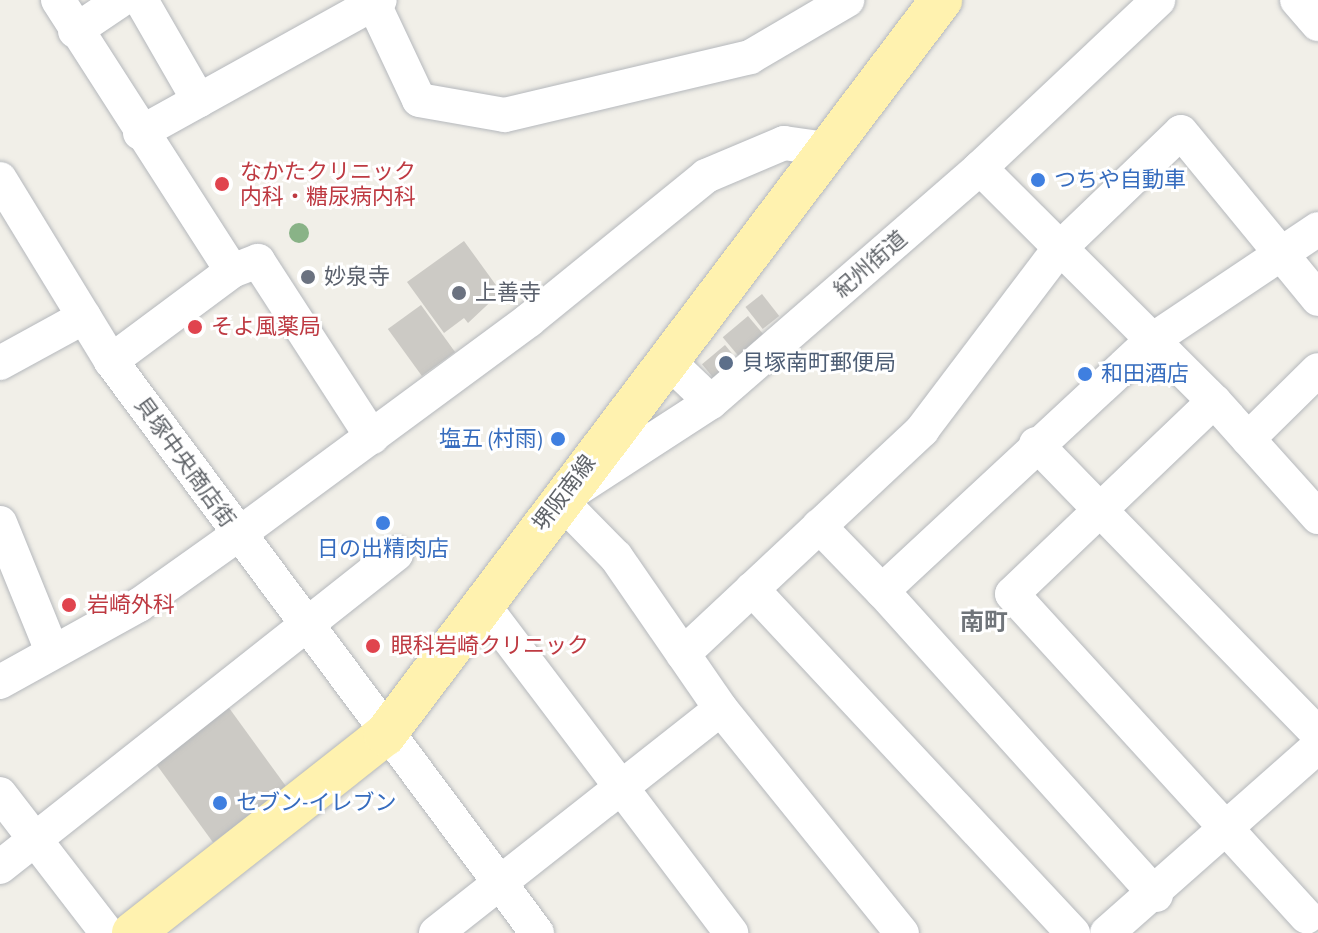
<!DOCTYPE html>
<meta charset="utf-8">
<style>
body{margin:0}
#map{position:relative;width:1318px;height:933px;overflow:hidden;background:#f1efe8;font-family:"PT Sans Narrow","Noto Sans JP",sans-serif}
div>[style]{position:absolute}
.building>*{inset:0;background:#cccac5;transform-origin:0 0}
.roads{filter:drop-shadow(0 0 2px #b5b8bc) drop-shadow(0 0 2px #b5b8bc)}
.minor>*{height:34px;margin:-17px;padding:0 17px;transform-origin:17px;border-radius:17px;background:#fff}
.major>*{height:42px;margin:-21px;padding:0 21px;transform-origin:21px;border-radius:21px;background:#fff2af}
.trees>*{width:20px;height:20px;margin:-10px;border-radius:50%;background:#89b387}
.dots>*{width:22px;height:22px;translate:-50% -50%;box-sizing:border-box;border:4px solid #fff;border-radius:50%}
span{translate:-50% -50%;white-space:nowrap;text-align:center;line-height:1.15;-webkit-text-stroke:6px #fff;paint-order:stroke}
.health-label{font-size:22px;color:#be3a42}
.left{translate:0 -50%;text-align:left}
.shop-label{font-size:22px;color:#366cbe}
.right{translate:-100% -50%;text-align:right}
.street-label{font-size:22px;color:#5f6368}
.worship-label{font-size:22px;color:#5b616d}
.service-label{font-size:22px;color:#4e5e75}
.neighbourhood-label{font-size:24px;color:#70757a;font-weight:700}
</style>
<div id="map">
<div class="building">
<i style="clip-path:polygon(464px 241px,501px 292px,468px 323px,464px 318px,444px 333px,407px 282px)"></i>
<i style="left:762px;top:294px;width:28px;height:21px;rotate:52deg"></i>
<i style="left:421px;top:305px;width:58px;height:41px;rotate:54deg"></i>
<i style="left:748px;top:316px;width:33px;height:33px;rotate:50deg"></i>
<i style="left:725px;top:345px;width:26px;height:30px;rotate:50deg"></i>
<i style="left:224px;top:701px;width:108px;height:92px;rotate:54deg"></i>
</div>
<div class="roads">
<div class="minor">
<i style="left:58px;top:0;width:322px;rotate:57.3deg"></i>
<i style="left:232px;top:271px;width:151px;rotate:143.4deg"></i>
<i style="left:141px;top:0;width:116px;rotate:60.1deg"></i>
<i style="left:372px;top:0;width:110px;rotate:64.8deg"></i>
<i style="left:419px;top:100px;width:87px;rotate:9.9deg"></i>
<i style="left:505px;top:115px;width:252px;rotate:-13.3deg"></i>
<i style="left:750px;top:57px;width:113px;rotate:-30.4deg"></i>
<i style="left:1297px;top:0;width:32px;rotate:49deg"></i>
<i style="left:75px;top:31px;width:55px;rotate:-34deg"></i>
<i style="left:140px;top:133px;width:274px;rotate:-29deg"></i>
<i style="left:980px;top:168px;width:330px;rotate:44.9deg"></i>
<i style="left:1214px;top:401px;width:156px;rotate:48.1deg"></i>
<i style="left:0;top:179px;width:213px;rotate:58.6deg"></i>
<i style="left:111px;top:361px;width:713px;rotate:53.32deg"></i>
<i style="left:232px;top:271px;width:28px;rotate:-21deg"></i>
<i style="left:258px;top:261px;width:210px;rotate:57.1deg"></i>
<i style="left:666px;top:359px;width:62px;rotate:43.7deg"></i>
<i style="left:0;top:363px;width:96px;rotate:-28.7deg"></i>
<i style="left:1214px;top:401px;width:279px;rotate:136.3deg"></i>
<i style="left:1012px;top:594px;width:437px;rotate:47.6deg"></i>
<i style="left:1248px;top:439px;width:98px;rotate:-44.6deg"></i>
<i style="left:1036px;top:444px;width:405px;rotate:45.8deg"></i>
<i style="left:0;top:523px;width:138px;rotate:67.9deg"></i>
<i style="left:819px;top:526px;width:91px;rotate:45.9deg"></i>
<i style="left:752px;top:589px;width:471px;rotate:47deg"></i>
<i style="left:481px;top:602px;width:415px;rotate:52.9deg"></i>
<i style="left:683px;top:654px;width:328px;rotate:-43.1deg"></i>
<i style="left:922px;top:430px;width:226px;rotate:-52.9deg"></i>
<i style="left:1058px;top:250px;width:170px;rotate:-43.8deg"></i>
<i style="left:1181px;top:132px;width:216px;rotate:50.6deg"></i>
<i style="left:0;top:682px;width:159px;rotate:-29deg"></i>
<i style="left:139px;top:605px;width:123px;rotate:-35.4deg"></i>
<i style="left:239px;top:534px;width:360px;rotate:-36.4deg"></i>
<i style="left:529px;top:320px;width:228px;rotate:-39.1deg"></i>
<i style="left:706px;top:176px;width:85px;rotate:-22.9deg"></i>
<i style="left:784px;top:143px;width:41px;rotate:8.3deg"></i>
<i style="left:721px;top:709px;width:288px;rotate:51.1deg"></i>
<i style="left:0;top:794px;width:175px;rotate:52.4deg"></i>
<i style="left:0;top:867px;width:505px;rotate:-38.32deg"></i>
<i style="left:1156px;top:895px;width:409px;rotate:-132deg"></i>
<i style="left:882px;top:591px;width:367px;rotate:-42.9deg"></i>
<i style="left:1151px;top:341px;width:201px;rotate:-33.8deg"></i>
<i style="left:436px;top:933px;width:362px;rotate:-38.2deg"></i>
<i style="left:721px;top:709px;width:185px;rotate:-124.6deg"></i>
<i style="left:616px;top:557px;width:80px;rotate:-134.5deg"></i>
<i style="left:560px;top:500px;width:180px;rotate:-33deg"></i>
<i style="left:711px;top:402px;width:357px;rotate:-41deg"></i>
<i style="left:980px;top:168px;width:245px;rotate:-43.3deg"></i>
<i style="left:1107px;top:933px;width:282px;rotate:-41.5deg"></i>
</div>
<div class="major">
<i style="left:133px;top:933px;width:320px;rotate:-38.2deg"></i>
<i style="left:385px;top:735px;width:922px;rotate:-52.89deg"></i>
</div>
</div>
<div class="trees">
<i style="left:299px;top:233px"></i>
</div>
<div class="dots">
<i style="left:1038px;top:180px;background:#3f7fe0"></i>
<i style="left:222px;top:184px;background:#e0444e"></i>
<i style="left:308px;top:277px;background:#6b7280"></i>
<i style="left:459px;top:293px;background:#6b7280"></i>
<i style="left:195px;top:327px;background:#e0444e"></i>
<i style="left:726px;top:363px;background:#5c6f8a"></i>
<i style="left:1085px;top:374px;background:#3f7fe0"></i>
<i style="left:558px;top:439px;background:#3f7fe0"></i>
<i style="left:383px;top:523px;background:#3f7fe0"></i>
<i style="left:69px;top:605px;background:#e0444e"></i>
<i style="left:373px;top:646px;background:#e0444e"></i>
<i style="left:220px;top:803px;background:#3f7fe0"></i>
</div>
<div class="health-label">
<span class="left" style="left:240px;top:184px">なかたクリニック<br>内科・糖尿病内科</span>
<span class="left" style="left:211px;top:327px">そよ風薬局</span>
<span class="left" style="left:87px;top:605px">岩崎外科</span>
<span class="left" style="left:391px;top:646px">眼科岩崎クリニック</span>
</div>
<div class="shop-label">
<span class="left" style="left:1054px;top:180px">つちや自動車</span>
<span class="left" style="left:1101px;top:374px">和田酒店</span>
<span class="right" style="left:542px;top:439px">塩五 (村雨)</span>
<span style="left:383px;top:549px">日の出精肉店</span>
<span class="left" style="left:236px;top:803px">セブン-イレブン</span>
</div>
<div class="street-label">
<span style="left:870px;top:264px;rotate:-41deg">紀州街道</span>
<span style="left:185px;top:462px;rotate:54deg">貝塚中央商店街</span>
<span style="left:564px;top:493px;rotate:-53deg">堺阪南線</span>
</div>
<div class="worship-label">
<span class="left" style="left:324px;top:277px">妙泉寺</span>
<span class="left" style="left:475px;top:293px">上善寺</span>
</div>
<div class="service-label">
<span class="left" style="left:742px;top:363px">貝塚南町郵便局</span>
</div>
<div class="neighbourhood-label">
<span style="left:984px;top:622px">南町</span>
</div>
</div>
